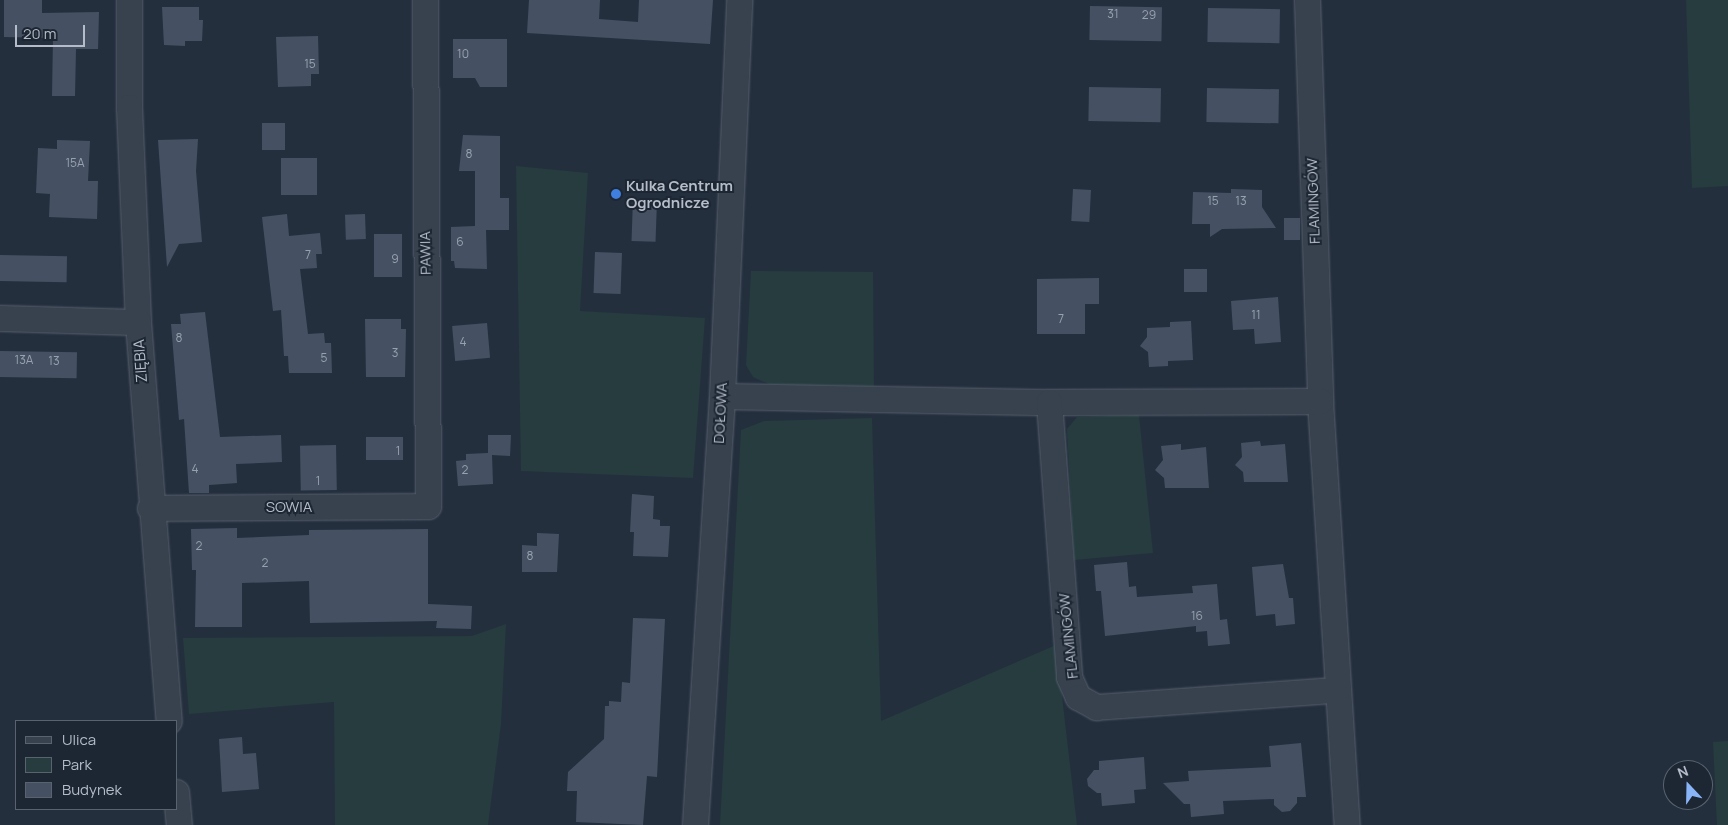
<!DOCTYPE html>
<meta charset="utf-8">
<style>
body{margin:0}
#map{position:relative;width:1728px;height:825px;overflow:hidden;background:#242f3e;font-family:Manrope,sans-serif}
div>[style]{position:absolute}
.green>*{inset:0;background:#263c3f}
.building>*{inset:0;background:#455162;transform-origin:0 0}
.roads{filter:drop-shadow(0 0 1px #565f6c) drop-shadow(0 0 1px #565f6c)}
.minor>*{height:25px;margin:-12.5px;padding:0 12.5px;transform-origin:12.5px;border-radius:12.5px;background:#38414e}
.dots>*{width:14px;height:14px;translate:-50% -50%;box-sizing:border-box;border:2px solid #1d2633;border-radius:50%}
span{translate:-50% -50%;white-space:nowrap;text-align:center;line-height:1.15;-webkit-text-stroke:4px #1d2633;paint-order:stroke}
.number-label{font-size:12px;color:#98a1af}
.number-label span{-webkit-text-stroke-width:0}
.poi-label{font-size:15px;color:#b4bcc9;font-weight:700}
.left{translate:0 -50%;text-align:left}
.street-label{font-size:15px;color:#b4bcc9}
.legend{position:absolute;left:15px;top:720px;width:162px;height:90px;box-sizing:border-box;background:#1d2633;border:1px solid #59626f;margin:0;padding:6px 9px;list-style:none;font-size:15px;color:#b4bcc9}
.legend li{display:flex;align-items:center;gap:10px;height:25px}
.legend b{width:25px;border:1px solid #59626f}
.north{position:absolute;left:1663px;top:760px;width:50px;height:50px;box-sizing:border-box;background:#1d2633;border:1px solid #59626f;border-radius:50%;rotate:339deg;font-size:14px;font-weight:700;line-height:20px;text-align:center;color:#b4bcc9}
.north::after{content:'';display:block;margin:auto;width:18px;height:22px;background:#8ab4f8;clip-path:polygon(50% 0,100% 100%,50% 72%,0 100%)}
.scale{position:absolute;left:15px;top:25px;width:70px;height:22px;box-sizing:border-box;border:2px solid #b4bcc9;border-top:0;padding-left:6px;font-size:15px;line-height:18px;white-space:nowrap;color:#b4bcc9;-webkit-text-stroke:4px #1d2633;paint-order:stroke}
</style>
<div id="map">
<div class="green">
<i style="clip-path:polygon(1686px 0,1728px 0,1728px 186px,1692px 188px)"></i>
<i style="clip-path:polygon(516px 166px,588px 173px,580px 311px,705px 318px,693px 478px,521px 471px)"></i>
<i style="clip-path:polygon(751px 271px,873px 272px,874px 386px,771px 385px,753px 377px,746px 365px)"></i>
<i style="clip-path:polygon(1139px 415px,1153px 553px,1074px 560px,1067px 429px,1077px 417px)"></i>
<i style="clip-path:polygon(872px 418px,881px 721px,1056px 645px,1077px 825px,720px 825px,741px 430px,764px 421px)"></i>
<i style="clip-path:polygon(506px 624px,501px 724px,488px 825px,335px 825px,334px 702px,189px 714px,183px 638px,472px 636px)"></i>
<i style="clip-path:polygon(1728px 741px,1728px 825px,1717px 825px,1713px 742px)"></i>
</div>
<div class="building">
<i style="clip-path:polygon(4px 0,42px 0,42px 13px,99px 12px,98px 49px,76px 49px,75px 96px,52px 96px,53px 38px,4px 37px)"></i>
<i style="clip-path:polygon(529px 0,600px 0,599px 19px,638px 22px,639px 0,713px 0,710px 44px,527px 33px)"></i>
<i style="left:1090px;top:6px;width:72px;height:34px;rotate:1deg"></i>
<i style="clip-path:polygon(162px 7px,199px 7px,199px 20px,203px 20px,202px 41px,185px 41px,185px 46px,164px 45px)"></i>
<i style="left:1208px;top:8px;width:72px;height:34px;rotate:1deg"></i>
<i style="clip-path:polygon(318px 36px,319px 74px,311px 74px,311px 86px,278px 87px,276px 37px)"></i>
<i style="clip-path:polygon(453px 39px,507px 39px,507px 87px,480px 87px,475px 78px,453px 78px)"></i>
<i style="left:1089px;top:87px;width:72px;height:34px;rotate:1deg"></i>
<i style="left:1207px;top:88px;width:72px;height:34px;rotate:1deg"></i>
<i style="left:262px;top:123px;width:23px;height:27px"></i>
<i style="clip-path:polygon(463px 135px,500px 136px,500px 198px,509px 198px,509px 230px,486px 230px,487px 269px,455px 268px,454px 261px,451px 261px,451px 227px,475px 226px,475px 171px,459px 171px)"></i>
<i style="clip-path:polygon(198px 139px,196px 171px,202px 242px,179px 244px,167px 267px,158px 140px)"></i>
<i style="clip-path:polygon(57px 140px,90px 141px,88px 181px,98px 181px,97px 219px,49px 217px,50px 194px,36px 193px,38px 148px,57px 149px)"></i>
<i style="left:317px;top:158px;width:37px;height:36px;rotate:90deg"></i>
<i style="left:1073px;top:189px;width:18px;height:32px;rotate:3deg"></i>
<i style="clip-path:polygon(1231px 189px,1262px 190px,1262px 207px,1276px 228px,1222px 229px,1210px 237px,1210px 224px,1192px 224px,1193px 192px,1231px 193px)"></i>
<i style="left:633px;top:199px;width:24px;height:42px;rotate:2deg"></i>
<i style="clip-path:polygon(287px 214px,289px 236px,320px 233px,322px 254px,316px 254px,317px 268px,300px 269px,308px 334px,324px 333px,325px 343px,331px 343px,332px 373px,289px 373px,288px 356px,284px 356px,281px 310px,273px 311px,262px 217px)"></i>
<i style="left:365px;top:214px;width:25px;height:20px;rotate:88deg"></i>
<i style="left:1300px;top:218px;width:22px;height:16px;rotate:90deg"></i>
<i style="left:374px;top:234px;width:28px;height:43px"></i>
<i style="left:595px;top:252px;width:27px;height:41px;rotate:2deg"></i>
<i style="left:0;top:255px;width:67px;height:26px;rotate:1deg"></i>
<i style="left:1184px;top:269px;width:23px;height:23px"></i>
<i style="clip-path:polygon(1099px 278px,1099px 304px,1085px 304px,1085px 334px,1037px 334px,1037px 279px)"></i>
<i style="clip-path:polygon(1278px 297px,1281px 342px,1255px 344px,1254px 329px,1233px 330px,1231px 301px)"></i>
<i style="clip-path:polygon(205px 312px,220px 437px,281px 435px,282px 462px,236px 464px,237px 483px,209px 485px,209px 493px,189px 493px,184px 419px,179px 420px,171px 324px,181px 324px,180px 314px)"></i>
<i style="clip-path:polygon(365px 319px,401px 319px,401px 329px,406px 329px,405px 377px,366px 377px)"></i>
<i style="clip-path:polygon(1191px 321px,1193px 360px,1168px 361px,1168px 366px,1149px 367px,1148px 352px,1140px 346px,1147px 337px,1147px 328px,1170px 327px,1170px 322px)"></i>
<i style="left:487px;top:323px;width:35px;height:35px;rotate:85deg"></i>
<i style="left:0;top:351px;width:77px;height:26px;rotate:1deg"></i>
<i style="clip-path:polygon(488px 435px,511px 435px,510px 456px,492px 455px,493px 484px,458px 486px,456px 461px,466px 460px,466px 454px,488px 453px)"></i>
<i style="left:403px;top:437px;width:23px;height:37px;rotate:90deg"></i>
<i style="clip-path:polygon(1260px 441px,1261px 446px,1285px 444px,1288px 482px,1244px 482px,1243px 472px,1235px 465px,1242px 457px,1241px 443px)"></i>
<i style="clip-path:polygon(1181px 444px,1181px 450px,1206px 447px,1209px 488px,1165px 488px,1164px 478px,1155px 470px,1163px 460px,1161px 446px)"></i>
<i style="left:336px;top:445px;width:45px;height:36px;rotate:89deg"></i>
<i style="clip-path:polygon(632px 494px,654px 496px,653px 519px,660px 520px,660px 526px,670px 526px,668px 557px,633px 556px,634px 532px,630px 532px)"></i>
<i style="clip-path:polygon(237px 528px,237px 538px,309px 535px,309px 530px,428px 529px,428px 604px,472px 606px,471px 629px,436px 628px,437px 621px,310px 623px,309px 581px,242px 583px,242px 627px,195px 627px,196px 570px,192px 570px,191px 529px)"></i>
<i style="clip-path:polygon(537px 533px,559px 534px,557px 572px,522px 572px,522px 545px,537px 546px)"></i>
<i style="clip-path:polygon(1127px 562px,1129px 587px,1136px 586px,1137px 597px,1193px 593px,1192px 586px,1217px 584px,1220px 620px,1227px 619px,1230px 644px,1208px 646px,1207px 631px,1196px 632px,1196px 626px,1105px 636px,1101px 591px,1096px 591px,1094px 565px)"></i>
<i style="clip-path:polygon(1283px 564px,1289px 598px,1293px 598px,1295px 624px,1276px 626px,1275px 614px,1256px 616px,1252px 567px)"></i>
<i style="clip-path:polygon(633px 618px,665px 619px,657px 777px,647px 776px,643px 825px,576px 822px,577px 791px,567px 791px,568px 772px,604px 739px,605px 706px,609px 706px,609px 701px,621px 702px,622px 682px,630px 683px)"></i>
<i style="clip-path:polygon(242px 737px,243px 754px,256px 753px,259px 789px,222px 792px,219px 739px)"></i>
<i style="clip-path:polygon(1301px 743px,1306px 797px,1297px 797px,1297px 803px,1290px 811px,1282px 812px,1274px 805px,1274px 799px,1223px 801px,1224px 814px,1191px 817px,1190px 804px,1184px 804px,1163px 783px,1189px 781px,1188px 771px,1271px 767px,1269px 746px)"></i>
<i style="clip-path:polygon(1144px 757px,1146px 789px,1134px 790px,1135px 803px,1102px 806px,1101px 793px,1097px 793px,1088px 786px,1087px 779px,1094px 770px,1099px 770px,1099px 761px)"></i>
</div>
<div class="roads">
<div class="minor">
<i style="left:129px;top:0;width:107px;rotate:90deg"></i>
<i style="left:129px;top:107px;width:215px;rotate:87.6deg"></i>
<i style="left:138px;top:322px;width:400px;rotate:85.6deg"></i>
<i style="left:1307px;top:0;width:401px;rotate:88.1deg"></i>
<i style="left:1320px;top:401px;width:425px;rotate:86.4deg"></i>
<i style="left:0;top:318px;width:138px;rotate:1.7deg"></i>
<i style="left:722px;top:396px;width:327px;rotate:1.1deg"></i>
<i style="left:1049px;top:402px;width:271px;rotate:-0.2deg"></i>
<i style="left:1049px;top:402px;width:276px;rotate:85.8deg"></i>
<i style="left:1069px;top:677px;width:22px;rotate:66deg"></i>
<i style="left:1078px;top:697px;width:21px;rotate:29deg"></i>
<i style="left:1096px;top:707px;width:241px;rotate:-4.1deg"></i>
<i style="left:150px;top:508px;width:278px;rotate:-0.4deg"></i>
<i style="left:428px;top:506px;width:506px;rotate:-90.34deg"></i>
<i style="left:176px;top:792px;width:33px;rotate:85deg"></i>
<i style="left:695px;top:825px;width:430px;rotate:-86.4deg"></i>
<i style="left:722px;top:396px;width:396px;rotate:-87.5deg"></i>
</div>
</div>
<div class="dots">
<i style="left:616px;top:194px;background:#3f7fe0"></i>
</div>
<div class="number-label">
<span style="left:1113px;top:14px">31</span>
<span style="left:1149px;top:15px">29</span>
<span style="left:463px;top:54px">10</span>
<span style="left:310px;top:64px">15</span>
<span style="left:469px;top:154px">8</span>
<span style="left:75px;top:163px">15A</span>
<span style="left:1213px;top:201px">15</span>
<span style="left:1241px;top:201px">13</span>
<span style="left:460px;top:242px">6</span>
<span style="left:308px;top:255px">7</span>
<span style="left:395px;top:259px">9</span>
<span style="left:1256px;top:315px">11</span>
<span style="left:1061px;top:319px">7</span>
<span style="left:179px;top:338px">8</span>
<span style="left:463px;top:342px">4</span>
<span style="left:395px;top:353px">3</span>
<span style="left:324px;top:358px">5</span>
<span style="left:24px;top:360px">13A</span>
<span style="left:54px;top:361px">13</span>
<span style="left:398px;top:451px">1</span>
<span style="left:195px;top:469px">4</span>
<span style="left:465px;top:470px">2</span>
<span style="left:318px;top:481px">1</span>
<span style="left:199px;top:546px">2</span>
<span style="left:530px;top:556px">8</span>
<span style="left:265px;top:563px">2</span>
<span style="left:1197px;top:616px">16</span>
</div>
<div class="poi-label">
<span class="left" style="left:626px;top:194px">Kulka Centrum<br>Ogrodnicze</span>
</div>
<div class="street-label">
<span style="left:1313px;top:201px;rotate:-92deg">FLAMINGÓW</span>
<span style="left:425px;top:253px;rotate:-91deg">PAWIA</span>
<span style="left:140px;top:361px;rotate:-94deg">ZIĘBIA</span>
<span style="left:720px;top:413px;rotate:-87deg">DOŁOWA</span>
<span style="left:289px;top:507px">SOWIA</span>
<span style="left:1068px;top:636px;rotate:-96deg">FLAMINGÓW</span>
</div>
<ul class="legend">
<li><b style="height:6px;background:#38414e"></b>Ulica</li>
<li><b style="height:14px;background:#263c3f"></b>Park</li>
<li><b style="height:14px;background:#455162"></b>Budynek</li>
</ul>
<div class="north">N</div>
<div class="scale">20 m</div>
</div>
